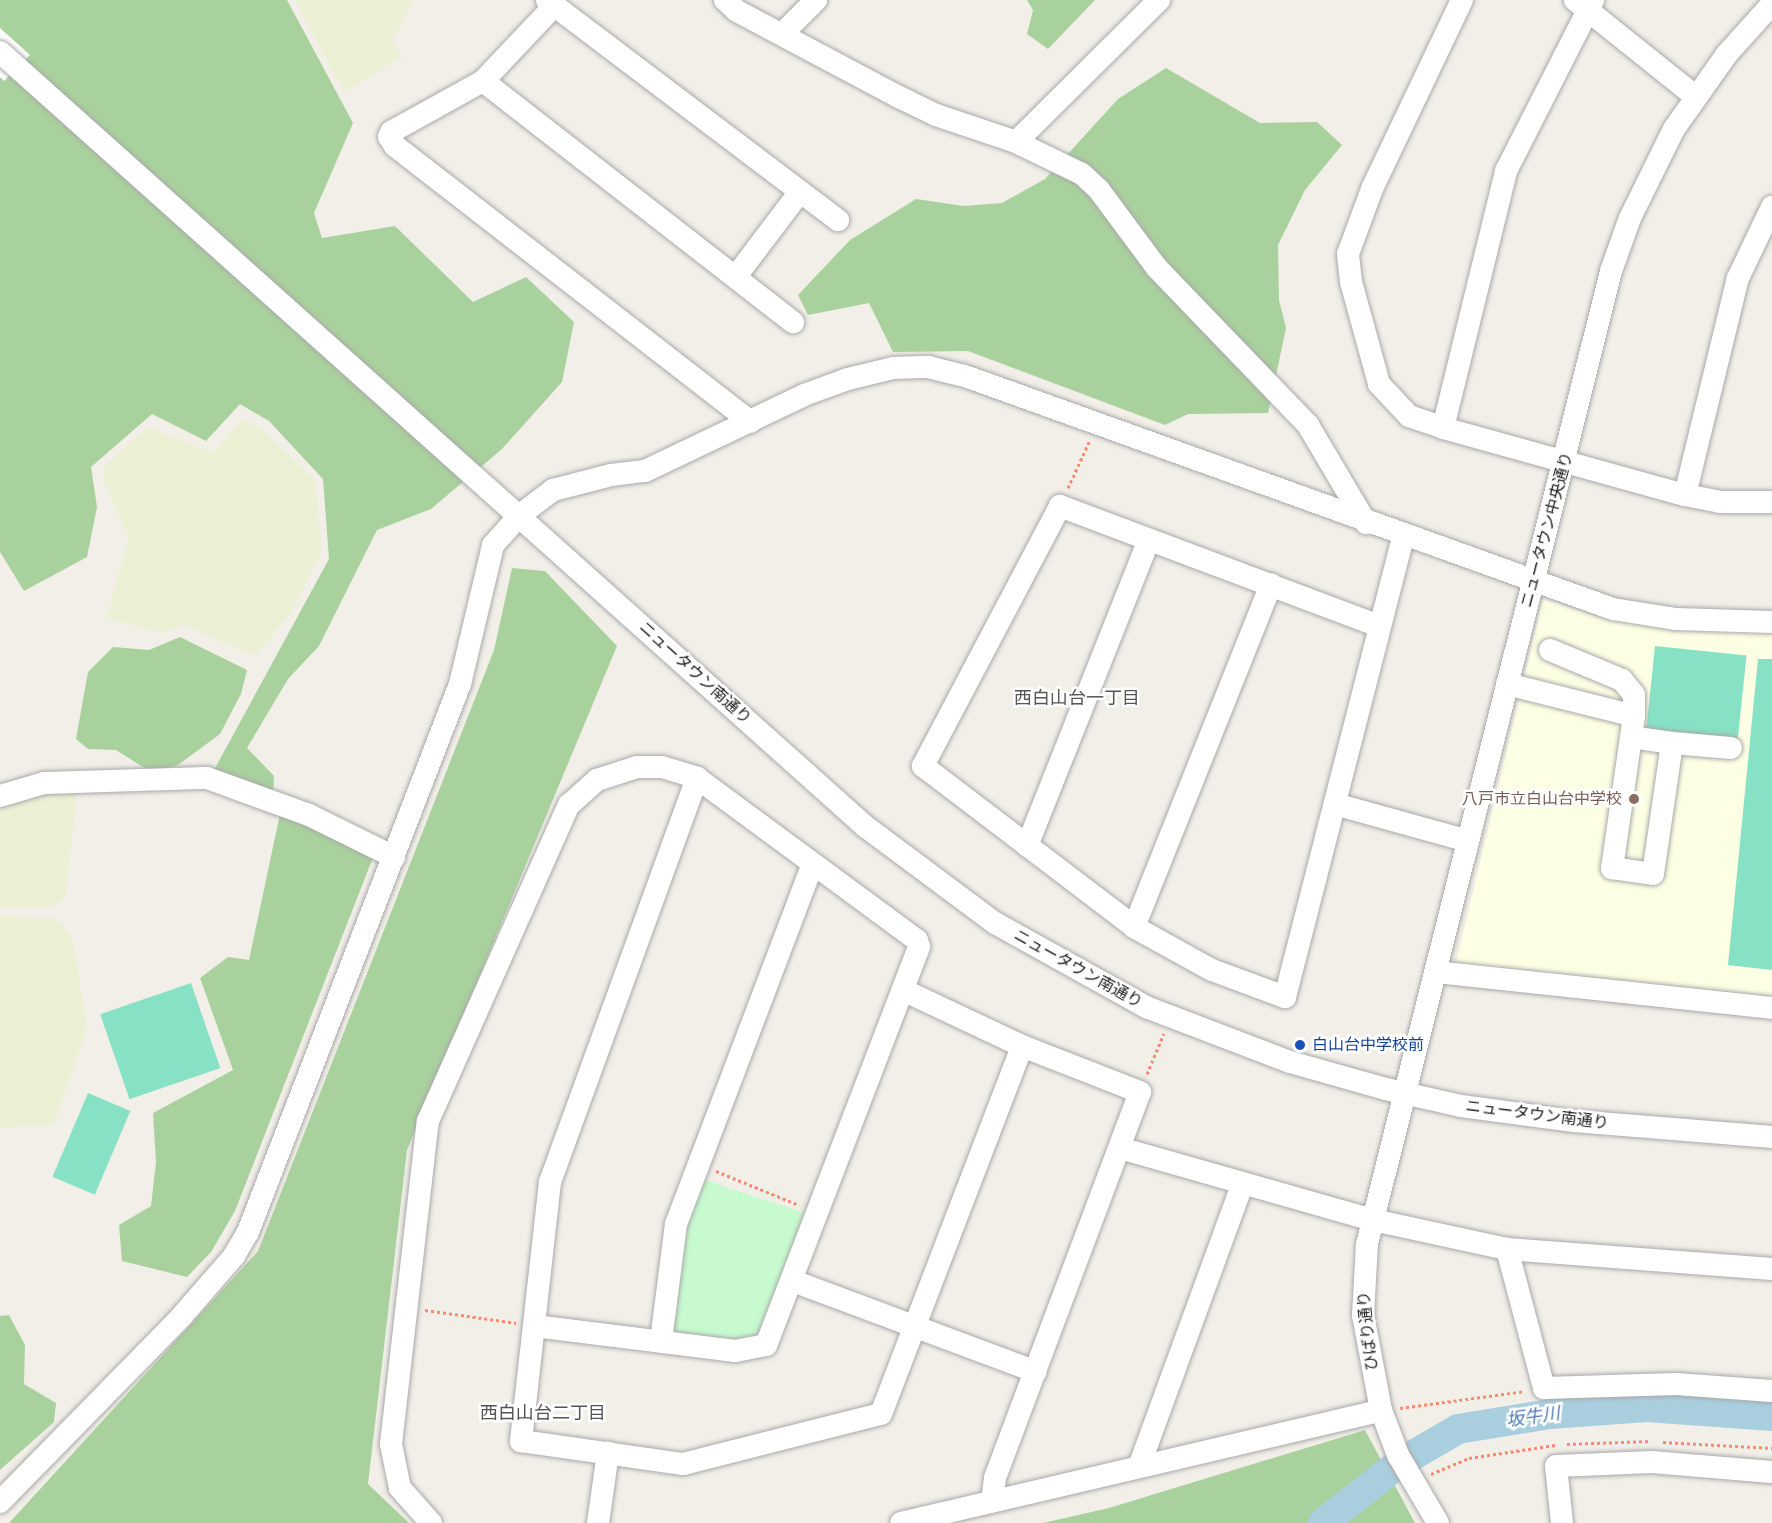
<!DOCTYPE html>
<meta charset="utf-8">
<style>
body{margin:0}
#map{position:relative;width:1772px;height:1523px;overflow:hidden;background:#f2efe9;font-family:"Varela Round","Noto Sans JP",sans-serif}
div>[style]{position:absolute}
.education>*{inset:0;background:#fdffe4}
.farmland>*{inset:0;background:#ecf0d4}
.forest>*{inset:0;background:#a9d19d}
.park>*{inset:0;background:#c7facf}
.pitch>*{inset:0;background:#87e1c4;transform-origin:0 0}
.pier>*{inset:0;background:#fff}
.river>*{height:30px;margin:-15px;padding:0 15px;transform-origin:15px;border-radius:15px;background:#a9cfdf}
.path>*{height:3px;margin-top:-1.5px;transform-origin:0;background:repeating-linear-gradient(90deg,#fb8970 0 3px,transparent 0 6px)}
.roads{filter:drop-shadow(0 0 2px #a9a9a9) drop-shadow(0 0 2px #a9a9a9)}
.minor>*{height:22px;margin:-11px;padding:0 11px;transform-origin:11px;border-radius:11px;background:#fff}
.dots>*{width:16px;height:16px;translate:-50% -50%;box-sizing:border-box;border:3px solid #fff;border-radius:50%}
span{translate:-50% -50%;white-space:nowrap;text-align:center;line-height:1.15;-webkit-text-stroke:5px #fff;paint-order:stroke}
.street-label{font-size:16px;color:#222}
.education-label{font-size:16px;color:#785e54}
.right{translate:-100% -50%;text-align:right}
.transit-label{font-size:16px;color:#164399}
.left{translate:0 -50%;text-align:left}
.neighbourhood-label{font-size:18px;color:#555}
.water-label{font-size:18px;color:#4c78b4;font-style:italic}
</style>
<div id="map">
<div class="education">
<i style="clip-path:polygon(1543px 599px,1603px 619px,1686px 631px,1772px 633px,1772px 996px,1638px 986px,1456px 963px)"></i>
</div>
<div class="farmland">
<i style="clip-path:polygon(295px 0,413px 0,392px 40px,402px 57px,344px 92px)"></i>
<i style="clip-path:polygon(241px 419px,260px 427px,315px 481px,322px 550px,290px 614px,255px 656px,183px 624px,163px 633px,106px 618px,129px 539px,103px 480px,105px 465px,148px 427px,214px 453px)"></i>
<i style="clip-path:polygon(43px 791px,71px 791px,77px 797px,65px 897px,53px 907px,0 907px,0 811px)"></i>
<i style="clip-path:polygon(0 916px,58px 919px,73px 941px,87px 1028px,54px 1124px,0 1128px)"></i>
</div>
<div class="forest">
<i style="clip-path:polygon(0 0,287px 0,353px 123px,314px 213px,322px 238px,395px 226px,473px 302px,526px 277px,574px 322px,562px 382px,502px 449px,431px 509px,377px 530px,319px 646px,288px 679px,247px 748px,274px 776px,273px 793px,214px 770px,329px 559px,323px 479px,269px 421px,240px 404px,206px 441px,152px 414px,91px 467px,97px 507px,87px 557px,24px 591px,0 552px)"></i>
<i style="clip-path:polygon(1027px 0,1095px 0,1048px 49px,1027px 34px,1033px 10px)"></i>
<i style="clip-path:polygon(1166px 68px,1260px 123px,1317px 122px,1342px 145px,1305px 190px,1278px 245px,1279px 300px,1286px 328px,1268px 413px,1188px 414px,1165px 425px,968px 351px,893px 352px,869px 303px,808px 315px,798px 295px,850px 240px,916px 199px,964px 206px,1002px 203px,1045px 179px,1118px 99px)"></i>
<i style="clip-path:polygon(512px 568px,545px 571px,617px 646px,407px 1150px,368px 1484px,409px 1523px,9px 1523px,258px 1251px,494px 650px)"></i>
<i style="clip-path:polygon(180px 637px,247px 670px,241px 694px,220px 734px,178px 765px,151px 772px,116px 750px,88px 749px,76px 739px,88px 672px,113px 647px,149px 650px)"></i>
<i style="clip-path:polygon(280px 814px,374px 855px,235px 1211px,211px 1252px,187px 1277px,122px 1261px,119px 1225px,151px 1206px,156px 1162px,153px 1113px,233px 1070px,200px 978px,228px 957px,249px 960px)"></i>
<i style="clip-path:polygon(9px 1315px,25px 1345px,24px 1384px,56px 1403px,54px 1422px,0 1470px,0 1316px)"></i>
<i style="clip-path:polygon(1365px 1430px,1415px 1523px,1043px 1523px,1109px 1508px)"></i>
</div>
<div class="park">
<i style="clip-path:polygon(705px 1180px,808px 1214px,763px 1327px,755px 1336px,727px 1341px,673px 1333px,688px 1223px)"></i>
</div>
<div class="pitch">
<i style="left:1655px;top:646px;width:92px;height:83px;rotate:6deg"></i>
<i style="clip-path:polygon(1758px 659px,1772px 659px,1772px 970px,1728px 965px)"></i>
<i style="left:191px;top:983px;width:90px;height:96px;rotate:71deg"></i>
<i style="left:88px;top:1093px;width:46px;height:91px;rotate:23deg"></i>
</div>
<div class="pier">
<i style="clip-path:polygon(0 28px,30px 55px,4px 81px,0 77px)"></i>
</div>
<div class="river">
<i style="left:1323px;top:1523px;width:95px;rotate:-38.2deg"></i>
<i style="left:1398px;top:1464px;width:69px;rotate:-30.3deg"></i>
<i style="left:1458px;top:1429px;width:93px;rotate:-9.3deg"></i>
<i style="left:1550px;top:1414px;width:97px;rotate:-4.1deg"></i>
<i style="left:1647px;top:1407px;width:125px;rotate:4.1deg"></i>
</div>
<div class="path">
<i style="left:1068px;top:488px;width:51px;rotate:-65.5deg"></i>
<i style="left:1147px;top:1074px;width:44px;rotate:-67.5deg"></i>
<i style="left:716px;top:1171px;width:90px;rotate:22.3deg"></i>
<i style="left:425px;top:1310px;width:92px;rotate:8.1deg"></i>
<i style="left:1400px;top:1408px;width:126px;rotate:-7.7deg"></i>
<i style="left:1663px;top:1442px;width:109px;rotate:3.2deg"></i>
<i style="left:1567px;top:1444px;width:83px;rotate:-2.1deg"></i>
<i style="left:1431px;top:1474px;width:41px;rotate:-22.8deg"></i>
<i style="left:1469px;top:1458px;width:87px;rotate:-8.6deg"></i>
</div>
<div class="roads">
<div class="minor">
<i style="left:547px;top:0;width:365px;rotate:37.1deg"></i>
<i style="left:725px;top:0;width:16px;rotate:43deg"></i>
<i style="left:737px;top:11px;width:181px;rotate:28deg"></i>
<i style="left:897px;top:96px;width:43px;rotate:26deg"></i>
<i style="left:936px;top:115px;width:84px;rotate:18.6deg"></i>
<i style="left:1016px;top:142px;width:73px;rotate:25.9deg"></i>
<i style="left:1082px;top:174px;width:23px;rotate:43deg"></i>
<i style="left:1099px;top:190px;width:97px;rotate:53.4deg"></i>
<i style="left:1157px;top:268px;width:218px;rotate:46.1deg"></i>
<i style="left:1308px;top:425px;width:114px;rotate:59.4deg"></i>
<i style="left:1462px;top:0;width:209px;rotate:115.5deg"></i>
<i style="left:1372px;top:189px;width:69px;rotate:110.3deg"></i>
<i style="left:1348px;top:254px;width:28px;rotate:84deg"></i>
<i style="left:1351px;top:282px;width:106px;rotate:74.6deg"></i>
<i style="left:1379px;top:384px;width:44px;rotate:46.8deg"></i>
<i style="left:1409px;top:416px;width:36px;rotate:19deg"></i>
<i style="left:1443px;top:428px;width:251px;rotate:15.5deg"></i>
<i style="left:1685px;top:495px;width:36px;rotate:11deg"></i>
<i style="left:1720px;top:502px;width:52px"></i>
<i style="left:1575px;top:0;width:154px;rotate:38.7deg"></i>
<i style="left:554px;top:6px;width:103px;rotate:133.4deg"></i>
<i style="left:483px;top:81px;width:105px;rotate:151deg"></i>
<i style="left:391px;top:132px;width:5px;rotate:112deg"></i>
<i style="left:389px;top:137px;width:11px;rotate:56deg"></i>
<i style="left:395px;top:146px;width:450px;rotate:37.8deg"></i>
<i style="left:783px;top:33px;width:47px;rotate:-45deg"></i>
<i style="left:0;top:52px;width:1162px;rotate:41.83deg"></i>
<i style="left:866px;top:827px;width:161px;rotate:36.7deg"></i>
<i style="left:995px;top:923px;width:173px;rotate:29.1deg"></i>
<i style="left:1146px;top:1007px;width:154px;rotate:20.9deg"></i>
<i style="left:1290px;top:1062px;width:100px;rotate:15.7deg"></i>
<i style="left:1386px;top:1089px;width:77px;rotate:12.8deg"></i>
<i style="left:1461px;top:1106px;width:114px;rotate:7.6deg"></i>
<i style="left:1574px;top:1121px;width:199px;rotate:4.6deg"></i>
<i style="left:483px;top:81px;width:393px;rotate:37.9deg"></i>
<i style="left:1016px;top:142px;width:202px;rotate:-44.8deg"></i>
<i style="left:737px;top:275px;width:103px;rotate:-52.9deg"></i>
<i style="left:1443px;top:428px;width:265px;rotate:-76.2deg"></i>
<i style="left:1506px;top:171px;width:192px;rotate:-63deg"></i>
<i style="left:1685px;top:495px;width:223px;rotate:-76.3deg"></i>
<i style="left:1738px;top:278px;width:79px;rotate:-64.4deg"></i>
<i style="left:1379px;top:626px;width:341px;rotate:-159.4deg"></i>
<i style="left:1060px;top:506px;width:294px;rotate:117.8deg"></i>
<i style="left:923px;top:766px;width:265px;rotate:37.3deg"></i>
<i style="left:1134px;top:927px;width:89px;rotate:28.9deg"></i>
<i style="left:1212px;top:970px;width:78px;rotate:20.3deg"></i>
<i style="left:1285px;top:997px;width:476px;rotate:-75.6deg"></i>
<i style="left:1550px;top:650px;width:78px;rotate:22.6deg"></i>
<i style="left:1622px;top:680px;width:19px;rotate:51deg"></i>
<i style="left:1634px;top:695px;width:21px;rotate:90deg"></i>
<i style="left:1507px;top:684px;width:131px;rotate:14.1deg"></i>
<i style="left:1634px;top:716px;width:154px;rotate:98.2deg"></i>
<i style="left:1612px;top:868px;width:41px;rotate:8.3deg"></i>
<i style="left:1653px;top:874px;width:132px;rotate:-81.7deg"></i>
<i style="left:1672px;top:743px;width:41px;rotate:-171.7deg"></i>
<i style="left:1672px;top:743px;width:59px;rotate:4.8deg"></i>
<i style="left:697px;top:778px;width:430px;rotate:110deg"></i>
<i style="left:550px;top:1182px;width:261px;rotate:96.4deg"></i>
<i style="left:521px;top:1441px;width:164px;rotate:8.1deg"></i>
<i style="left:683px;top:1464px;width:204px;rotate:-14.2deg"></i>
<i style="left:881px;top:1414px;width:394px;rotate:-69deg"></i>
<i style="left:0;top:796px;width:46px;rotate:-16.5deg"></i>
<i style="left:44px;top:783px;width:163px;rotate:-1.8deg"></i>
<i style="left:207px;top:778px;width:109px;rotate:19.9deg"></i>
<i style="left:309px;top:815px;width:95px;rotate:26.3deg"></i>
<i style="left:1335px;top:804px;width:138px;rotate:15.5deg"></i>
<i style="left:1027px;top:846px;width:329px;rotate:-68.3deg"></i>
<i style="left:1134px;top:927px;width:369px;rotate:-68.2deg"></i>
<i style="left:1436px;top:972px;width:338px;rotate:6.1deg"></i>
<i style="left:903px;top:990px;width:132px;rotate:25.2deg"></i>
<i style="left:1022px;top:1046px;width:127px;rotate:21.3deg"></i>
<i style="left:1140px;top:1092px;width:412px;rotate:110.6deg"></i>
<i style="left:995px;top:1478px;width:23px;rotate:97deg"></i>
<i style="left:1120px;top:1148px;width:263px;rotate:15.9deg"></i>
<i style="left:1373px;top:1220px;width:137px;rotate:12.2deg"></i>
<i style="left:1507px;top:1249px;width:266px;rotate:4.3deg"></i>
<i style="left:1507px;top:1249px;width:144px;rotate:75.1deg"></i>
<i style="left:1544px;top:1388px;width:132px;rotate:-1.7deg"></i>
<i style="left:1676px;top:1384px;width:96px;rotate:4.2deg"></i>
<i style="left:793px;top:1281px;width:259px;rotate:20.5deg"></i>
<i style="left:661px;top:1341px;width:118px;rotate:-82.7deg"></i>
<i style="left:676px;top:1224px;width:383px;rotate:-69.2deg"></i>
<i style="left:1140px;top:1464px;width:297px;rotate:-69.9deg"></i>
<i style="left:0;top:1502px;width:259px;rotate:-45.6deg"></i>
<i style="left:181px;top:1317px;width:81px;rotate:-49deg"></i>
<i style="left:234px;top:1256px;width:28px;rotate:-60deg"></i>
<i style="left:248px;top:1232px;width:588px;rotate:-68.85deg"></i>
<i style="left:460px;top:684px;width:143px;rotate:-76.6deg"></i>
<i style="left:493px;top:545px;width:40px;rotate:-48deg"></i>
<i style="left:520px;top:515px;width:41px;rotate:-37.1deg"></i>
<i style="left:553px;top:490px;width:60px;rotate:-14.5deg"></i>
<i style="left:611px;top:475px;width:34px;rotate:-7deg"></i>
<i style="left:645px;top:471px;width:176px;rotate:-25.5deg"></i>
<i style="left:804px;top:395px;width:47px;rotate:-20deg"></i>
<i style="left:848px;top:379px;width:46px;rotate:-13.7deg"></i>
<i style="left:893px;top:368px;width:35px;rotate:-2deg"></i>
<i style="left:928px;top:367px;width:38px;rotate:14deg"></i>
<i style="left:965px;top:376px;width:689px;rotate:19.78deg"></i>
<i style="left:1613px;top:609px;width:64px;rotate:9deg"></i>
<i style="left:1676px;top:619px;width:96px;rotate:1.8deg"></i>
<i style="left:431px;top:1523px;width:47px;rotate:-131.5deg"></i>
<i style="left:400px;top:1488px;width:45px;rotate:-101.6deg"></i>
<i style="left:391px;top:1444px;width:325px;rotate:-83.5deg"></i>
<i style="left:428px;top:1121px;width:346px;rotate:-66deg"></i>
<i style="left:569px;top:805px;width:38px;rotate:-42deg"></i>
<i style="left:597px;top:780px;width:42px;rotate:-18deg"></i>
<i style="left:637px;top:767px;width:25px"></i>
<i style="left:662px;top:767px;width:37px;rotate:17deg"></i>
<i style="left:697px;top:778px;width:273px;rotate:36.4deg"></i>
<i style="left:917px;top:940px;width:7px;rotate:74deg"></i>
<i style="left:919px;top:947px;width:426px;rotate:111deg"></i>
<i style="left:766px;top:1345px;width:32px;rotate:169deg"></i>
<i style="left:735px;top:1351px;width:202px;rotate:-172.9deg"></i>
<i style="left:598px;top:1523px;width:71px;rotate:-81.9deg"></i>
<i style="left:901px;top:1523px;width:493px;rotate:-13.2deg"></i>
<i style="left:1438px;top:1523px;width:79px;rotate:-120.5deg"></i>
<i style="left:1398px;top:1455px;width:48px;rotate:-110.7deg"></i>
<i style="left:1381px;top:1410px;width:97px;rotate:-100.7deg"></i>
<i style="left:1363px;top:1315px;width:71px;rotate:-86.8deg"></i>
<i style="left:1367px;top:1244px;width:1003px;rotate:-75.92deg"></i>
<i style="left:1611px;top:271px;width:56px;rotate:-70.3deg"></i>
<i style="left:1630px;top:218px;width:99px;rotate:-63.7deg"></i>
<i style="left:1674px;top:129px;width:92px;rotate:-54.8deg"></i>
<i style="left:1727px;top:54px;width:67px;rotate:-48deg"></i>
<i style="left:1562px;top:1523px;width:57px;rotate:-96deg"></i>
<i style="left:1556px;top:1466px;width:96px;rotate:-2.4deg"></i>
<i style="left:1652px;top:1462px;width:120px;rotate:4.8deg"></i>
</div>
</div>
<div class="dots">
<i style="left:1634px;top:799px;background:#8d6e63"></i>
<i style="left:1300px;top:1045px;background:#1a4fb4"></i>
</div>
<div class="street-label">
<span style="left:1547px;top:530px;rotate:-75deg">ニュータウン中央通り</span>
<span style="left:695px;top:673px;rotate:42deg">ニュータウン南通り</span>
<span style="left:1078px;top:969px;rotate:29deg">ニュータウン南通り</span>
<span style="left:1537px;top:1115px;rotate:7deg">ニュータウン南通り</span>
<span style="left:1368px;top:1331px;rotate:-96deg">ひばり通り</span>
</div>
<div class="education-label">
<span class="right" style="left:1622px;top:799px">八戸市立白山台中学校</span>
</div>
<div class="transit-label">
<span class="left" style="left:1312px;top:1045px">白山台中学校前</span>
</div>
<div class="neighbourhood-label">
<span style="left:1077px;top:698px">西白山台一丁目</span>
<span style="left:543px;top:1413px">西白山台二丁目</span>
</div>
<div class="water-label">
<span style="left:1533px;top:1417px;rotate:-8deg">坂牛川</span>
</div>
</div>
